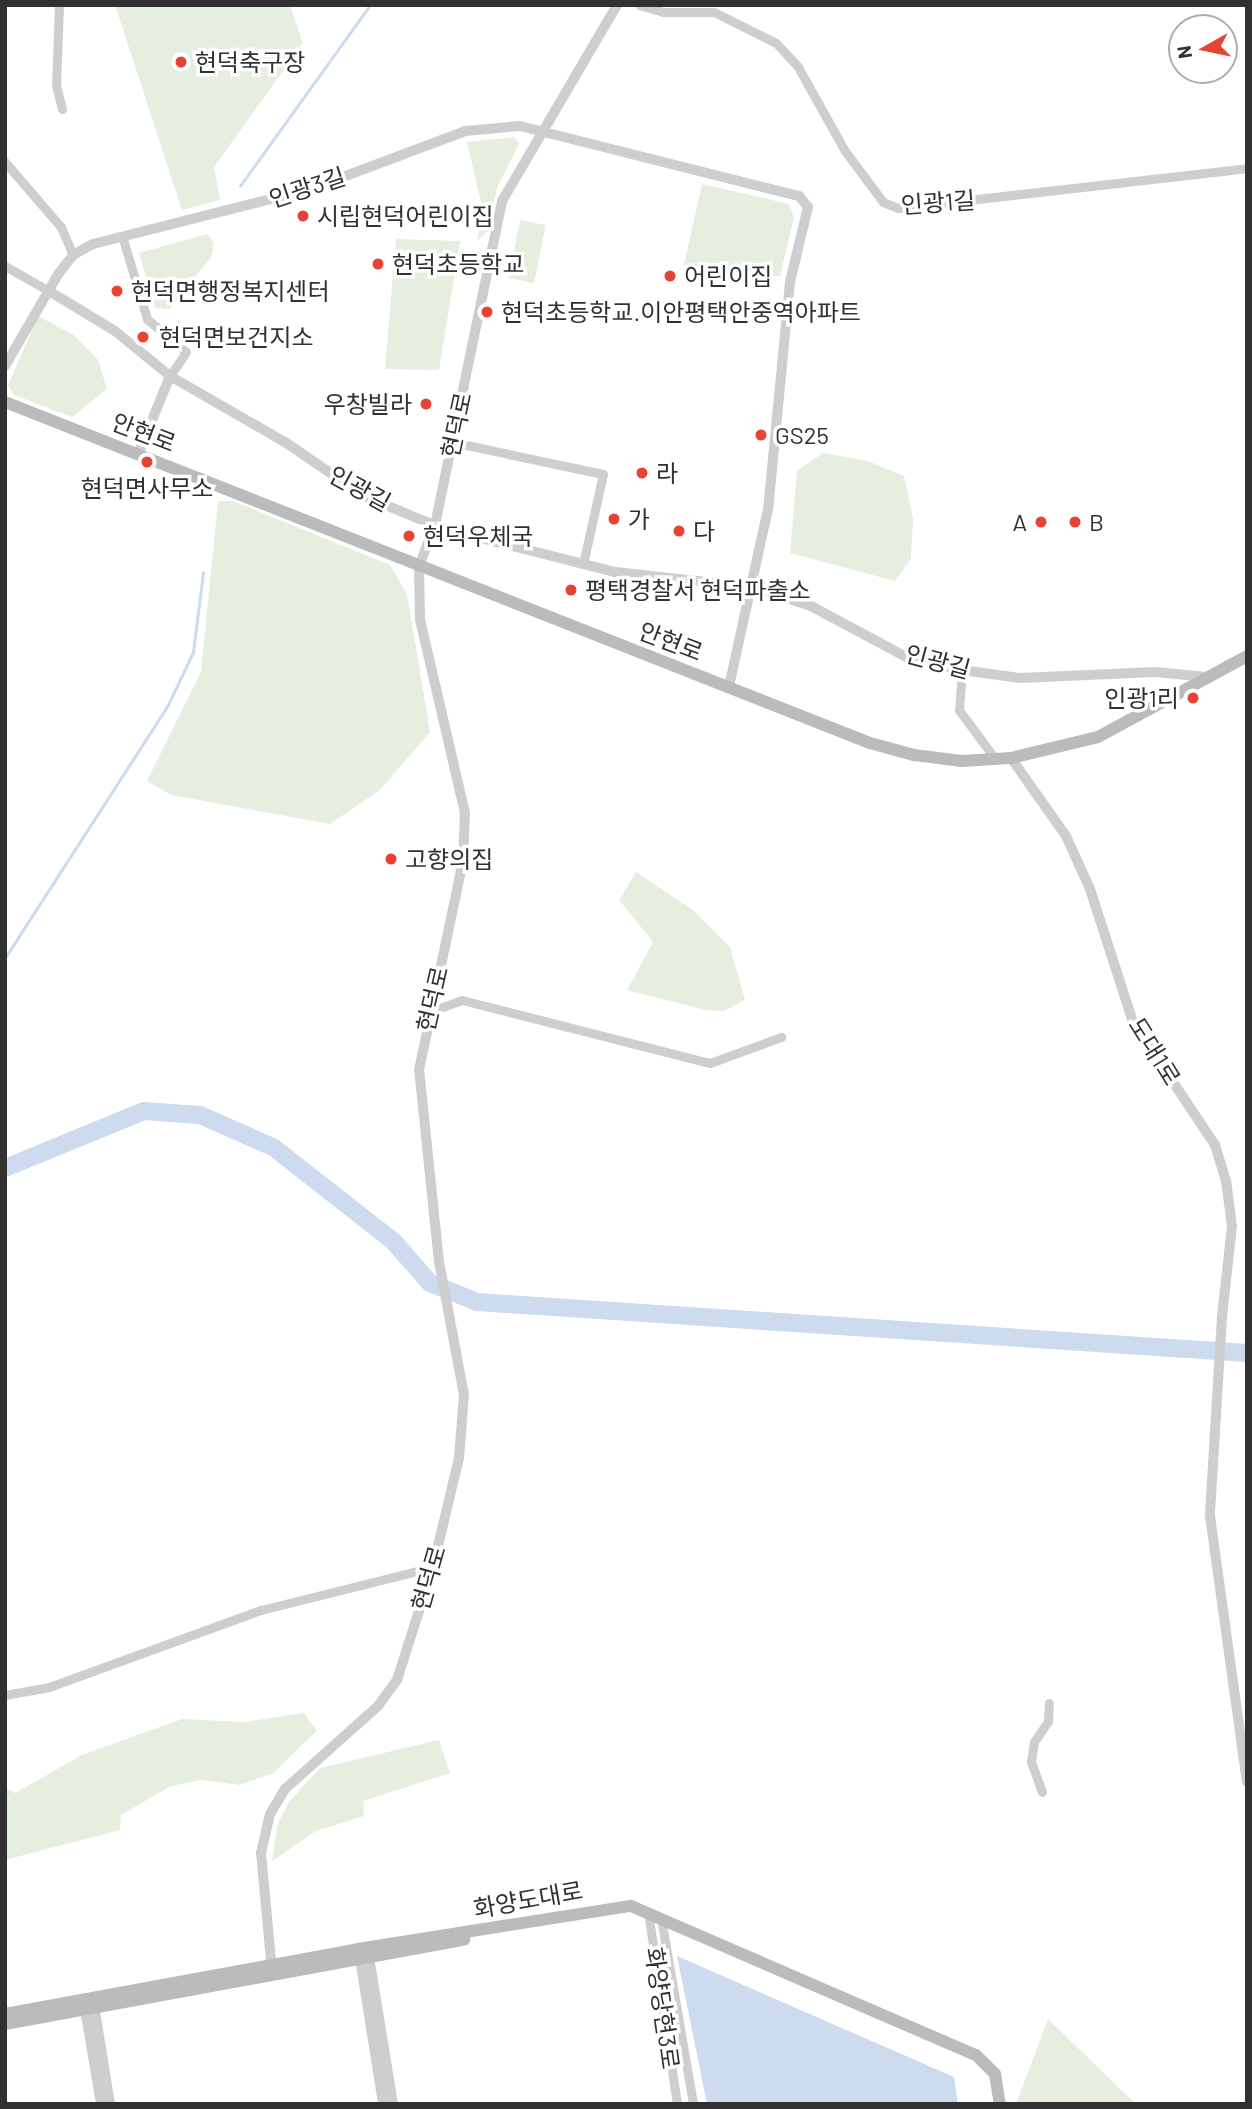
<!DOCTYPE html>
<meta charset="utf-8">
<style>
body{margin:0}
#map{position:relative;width:1252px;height:2109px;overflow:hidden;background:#fff;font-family:Barlow,"Noto Sans KR",sans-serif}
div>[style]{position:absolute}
.green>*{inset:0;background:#e5eedf;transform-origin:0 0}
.water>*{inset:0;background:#ccdbed}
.stream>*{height:2.5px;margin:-1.25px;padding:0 1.25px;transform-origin:1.25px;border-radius:1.25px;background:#ccdbed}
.river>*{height:18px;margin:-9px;padding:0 9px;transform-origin:9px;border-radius:9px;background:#ccdbed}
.minor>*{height:9px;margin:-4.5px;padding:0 4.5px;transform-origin:4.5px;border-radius:4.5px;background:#cecece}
.tertiary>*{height:10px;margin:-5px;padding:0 5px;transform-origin:5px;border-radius:5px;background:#cecece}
.secondary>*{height:12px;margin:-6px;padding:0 6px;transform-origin:6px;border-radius:6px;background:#bbb}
.dots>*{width:19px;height:19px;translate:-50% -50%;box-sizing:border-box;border:4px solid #fff;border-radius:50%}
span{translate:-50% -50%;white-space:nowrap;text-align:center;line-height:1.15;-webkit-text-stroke:7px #fff;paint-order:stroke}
.poi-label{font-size:24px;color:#313131}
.left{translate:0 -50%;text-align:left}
.right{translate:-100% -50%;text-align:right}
.street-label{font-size:24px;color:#313131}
.frame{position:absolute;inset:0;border:7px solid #313131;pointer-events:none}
.north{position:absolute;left:1168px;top:14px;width:70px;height:70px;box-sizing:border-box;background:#fff;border:2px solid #adadad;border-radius:50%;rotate:261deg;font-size:19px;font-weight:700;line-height:28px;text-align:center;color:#313131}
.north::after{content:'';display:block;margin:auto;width:24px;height:32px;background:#e74334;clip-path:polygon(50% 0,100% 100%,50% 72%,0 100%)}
</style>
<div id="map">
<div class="green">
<i style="clip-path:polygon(115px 5px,290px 5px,303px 43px,214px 167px,220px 200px,182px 210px)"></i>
<i style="clip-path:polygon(514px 137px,519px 144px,497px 188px,488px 231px,477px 241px,483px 211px,467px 142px)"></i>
<i style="clip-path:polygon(702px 184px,789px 204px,794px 217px,780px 276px,717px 277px,684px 265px)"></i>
<i style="left:520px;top:220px;width:26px;height:59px;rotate:11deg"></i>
<i style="clip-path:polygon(207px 234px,214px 243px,212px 256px,169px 309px,155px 308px,139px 253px)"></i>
<i style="clip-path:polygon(396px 239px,460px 241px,439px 370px,385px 369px)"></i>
<i style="clip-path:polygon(38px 316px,74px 335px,98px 360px,107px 389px,72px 417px,14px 395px,8px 385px)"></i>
<i style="clip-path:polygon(823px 453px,868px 461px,904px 476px,913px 518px,911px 559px,895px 581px,790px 553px,797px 471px)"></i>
<i style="clip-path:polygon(218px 501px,233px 501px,390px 565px,407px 594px,430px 732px,380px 790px,330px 824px,171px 795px,147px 781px,201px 672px)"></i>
<i style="clip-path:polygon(636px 872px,693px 910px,730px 947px,745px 1000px,724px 1011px,705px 1010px,627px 990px,653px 942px,619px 900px)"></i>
<i style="clip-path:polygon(304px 1713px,317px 1731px,273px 1773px,240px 1785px,201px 1780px,171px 1786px,121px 1815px,120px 1830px,5px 1860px,5px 1788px,15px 1793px,82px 1755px,182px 1719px,244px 1722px)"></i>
<i style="clip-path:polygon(439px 1740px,450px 1773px,363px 1801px,364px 1816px,316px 1831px,272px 1861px,278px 1823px,289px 1802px,320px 1768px)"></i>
<i style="clip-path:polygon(1048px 2019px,1136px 2104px,1016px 2104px)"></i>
</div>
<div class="water">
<i style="clip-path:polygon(677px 1956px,954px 2077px,958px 2104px,707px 2104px)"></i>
</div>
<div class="stream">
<i style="left:240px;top:186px;width:223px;rotate:-54.3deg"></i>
<i style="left:5px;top:958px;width:301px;rotate:-57.2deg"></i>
<i style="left:168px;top:705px;width:59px;rotate:-64.7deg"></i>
<i style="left:193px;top:652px;width:80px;rotate:-82.8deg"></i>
</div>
<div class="river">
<i style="left:5px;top:1168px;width:150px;rotate:-22.3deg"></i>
<i style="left:144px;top:1111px;width:56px;rotate:4.1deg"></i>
<i style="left:200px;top:1115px;width:80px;rotate:23.7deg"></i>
<i style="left:273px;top:1147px;width:152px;rotate:38.1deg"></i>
<i style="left:393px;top:1241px;width:56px;rotate:48.6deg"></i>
<i style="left:430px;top:1283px;width:51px;rotate:22deg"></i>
<i style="left:477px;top:1302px;width:772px;rotate:3.79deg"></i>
</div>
<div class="minor">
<i style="left:59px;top:5px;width:80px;rotate:92.1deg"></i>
<i style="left:56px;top:85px;width:25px;rotate:76deg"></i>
<i style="left:639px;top:5px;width:25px;rotate:16deg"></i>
<i style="left:663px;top:12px;width:51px"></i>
<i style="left:714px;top:12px;width:69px;rotate:26.6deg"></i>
<i style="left:776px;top:43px;width:33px;rotate:47deg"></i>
<i style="left:798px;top:67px;width:96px;rotate:60.8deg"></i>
<i style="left:845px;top:151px;width:64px;rotate:53.3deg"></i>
<i style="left:883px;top:202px;width:16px;rotate:22deg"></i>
<i style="left:898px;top:208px;width:351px;rotate:-6.5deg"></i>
<i style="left:5px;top:162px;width:86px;rotate:49.3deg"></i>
<i style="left:61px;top:227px;width:30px;rotate:67deg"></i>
<i style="left:122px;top:236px;width:87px;rotate:73.2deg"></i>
<i style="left:147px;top:319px;width:51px;rotate:40.2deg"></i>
<i style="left:186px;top:352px;width:29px;rotate:124deg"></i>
<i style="left:5px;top:266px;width:51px;rotate:29.6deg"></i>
<i style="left:452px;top:442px;width:154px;rotate:12deg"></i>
<i style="left:603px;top:474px;width:92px;rotate:102.5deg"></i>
<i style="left:962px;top:670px;width:40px;rotate:94.3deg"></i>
<i style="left:959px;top:710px;width:62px;rotate:53.5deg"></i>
<i style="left:429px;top:1012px;width:35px;rotate:-20deg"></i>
<i style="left:462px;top:1000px;width:256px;rotate:14.3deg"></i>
<i style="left:710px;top:1063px;width:76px;rotate:-20.1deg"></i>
<i style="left:5px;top:1695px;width:45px;rotate:-10.3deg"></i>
<i style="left:49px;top:1687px;width:226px;rotate:-20deg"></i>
<i style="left:261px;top:1610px;width:177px;rotate:-14deg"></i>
<i style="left:1042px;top:1792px;width:33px;rotate:-110deg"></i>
<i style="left:1031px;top:1761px;width:19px;rotate:-81deg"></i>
<i style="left:1034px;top:1742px;width:25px;rotate:-56deg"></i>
<i style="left:1048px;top:1721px;width:18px;rotate:-87deg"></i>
<i style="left:648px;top:1912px;width:194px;rotate:81.4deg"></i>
<i style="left:661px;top:1918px;width:189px;rotate:80.2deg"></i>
</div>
<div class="tertiary">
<i style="left:49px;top:291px;width:77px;rotate:31.2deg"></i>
<i style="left:115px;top:331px;width:71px;rotate:39.3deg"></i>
<i style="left:170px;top:376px;width:133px;rotate:29.9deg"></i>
<i style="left:285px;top:442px;width:96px;rotate:34.4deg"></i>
<i style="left:364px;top:496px;width:83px;rotate:22.6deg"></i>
<i style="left:441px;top:528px;width:179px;rotate:14.2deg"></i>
<i style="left:615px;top:572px;width:138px;rotate:6.2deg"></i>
<i style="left:752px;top:587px;width:62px;rotate:17.9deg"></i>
<i style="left:811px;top:606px;width:112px;rotate:28.2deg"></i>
<i style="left:910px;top:659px;width:53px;rotate:11.9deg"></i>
<i style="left:962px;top:670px;width:59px;rotate:7.9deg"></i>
<i style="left:1020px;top:678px;width:136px;rotate:-2.5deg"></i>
<i style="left:1156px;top:672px;width:51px;rotate:5.6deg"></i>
<i style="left:5px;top:366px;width:108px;rotate:-59.9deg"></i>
<i style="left:59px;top:273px;width:23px;rotate:-52deg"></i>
<i style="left:73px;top:255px;width:23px;rotate:-29deg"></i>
<i style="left:93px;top:244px;width:225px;rotate:-14.2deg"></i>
<i style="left:311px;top:189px;width:165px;rotate:-20.6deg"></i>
<i style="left:465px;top:131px;width:55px;rotate:-5.2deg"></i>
<i style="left:520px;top:126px;width:288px;rotate:14.1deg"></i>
<i style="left:799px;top:196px;width:14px;rotate:51deg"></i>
<i style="left:808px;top:207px;width:77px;rotate:103.5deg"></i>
<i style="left:790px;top:282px;width:228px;rotate:95.5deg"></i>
<i style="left:768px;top:509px;width:181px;rotate:102.4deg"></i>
<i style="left:139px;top:452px;width:82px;rotate:-67.8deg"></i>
<i style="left:1011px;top:758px;width:95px;rotate:54.8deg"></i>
<i style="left:1066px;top:836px;width:58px;rotate:65.6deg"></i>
<i style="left:1090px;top:889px;width:140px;rotate:72.1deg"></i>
<i style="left:1133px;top:1022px;width:148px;rotate:56.3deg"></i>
<i style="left:1215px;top:1145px;width:37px;rotate:73deg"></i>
<i style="left:1226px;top:1180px;width:46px;rotate:82.6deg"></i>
<i style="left:1232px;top:1226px;width:92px;rotate:96.3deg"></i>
<i style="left:1222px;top:1317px;width:199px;rotate:93.5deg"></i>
<i style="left:1210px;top:1516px;width:268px;rotate:82.1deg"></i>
<i style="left:368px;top:1951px;width:155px;rotate:80.7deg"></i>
<i style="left:359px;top:1952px;width:154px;rotate:81deg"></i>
<i style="left:272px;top:1971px;width:119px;rotate:-95.3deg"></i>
<i style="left:261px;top:1853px;width:40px;rotate:-77deg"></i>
<i style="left:270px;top:1814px;width:29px;rotate:-59deg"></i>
<i style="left:285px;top:1789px;width:125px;rotate:-41.7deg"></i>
<i style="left:378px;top:1706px;width:32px;rotate:-54deg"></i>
<i style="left:397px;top:1680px;width:119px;rotate:-72.3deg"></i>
<i style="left:433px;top:1567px;width:112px;rotate:-76.6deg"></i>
<i style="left:459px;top:1458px;width:63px;rotate:-85.5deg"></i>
<i style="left:464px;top:1395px;width:135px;rotate:-100.6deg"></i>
<i style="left:439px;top:1262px;width:193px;rotate:-95.9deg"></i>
<i style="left:419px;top:1070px;width:213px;rotate:-78.1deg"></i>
<i style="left:463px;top:862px;width:49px;rotate:-87.7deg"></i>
<i style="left:465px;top:813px;width:199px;rotate:-103.1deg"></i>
<i style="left:420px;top:619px;width:53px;rotate:-91.1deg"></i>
<i style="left:419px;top:566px;width:44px;rotate:-68.7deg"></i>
<i style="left:435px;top:525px;width:331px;rotate:-78.3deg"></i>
<i style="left:502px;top:201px;width:227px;rotate:-59.6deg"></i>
<i style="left:93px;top:1999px;width:106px;rotate:80.8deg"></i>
<i style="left:84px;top:2003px;width:102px;rotate:80.4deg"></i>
</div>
<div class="secondary">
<i style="left:5px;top:402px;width:930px;rotate:21.52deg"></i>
<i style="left:870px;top:743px;width:46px;rotate:15.3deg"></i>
<i style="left:914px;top:755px;width:48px;rotate:7.1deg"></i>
<i style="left:962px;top:761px;width:49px;rotate:-3.5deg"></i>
<i style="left:1011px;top:758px;width:89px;rotate:-13.6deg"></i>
<i style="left:1098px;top:737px;width:170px;rotate:-28.5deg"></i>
<i style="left:5px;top:2014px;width:359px;rotate:-10.4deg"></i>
<i style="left:358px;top:1949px;width:276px;rotate:-9deg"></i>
<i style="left:631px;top:1906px;width:376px;rotate:23.4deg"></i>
<i style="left:976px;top:2055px;width:27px;rotate:45deg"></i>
<i style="left:995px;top:2074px;width:30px;rotate:81deg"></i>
<i style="left:5px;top:2024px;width:467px;rotate:-10.4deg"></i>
</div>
<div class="dots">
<i style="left:181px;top:62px;background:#e74334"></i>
<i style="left:303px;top:216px;background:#e74334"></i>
<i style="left:378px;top:264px;background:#e74334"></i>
<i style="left:670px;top:276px;background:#e74334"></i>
<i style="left:117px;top:291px;background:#e74334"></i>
<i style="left:487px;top:312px;background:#e74334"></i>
<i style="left:143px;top:337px;background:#e74334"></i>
<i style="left:426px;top:404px;background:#e74334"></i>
<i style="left:761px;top:435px;background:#e74334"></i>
<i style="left:147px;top:462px;background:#e74334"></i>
<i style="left:642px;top:473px;background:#e74334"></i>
<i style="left:614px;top:519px;background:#e74334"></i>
<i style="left:1041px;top:522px;background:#e74334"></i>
<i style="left:1075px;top:522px;background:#e74334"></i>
<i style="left:679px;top:531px;background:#e74334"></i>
<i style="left:409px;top:536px;background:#e74334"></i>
<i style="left:571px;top:590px;background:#e74334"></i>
<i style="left:1193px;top:698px;background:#e74334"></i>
<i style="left:391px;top:859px;background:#e74334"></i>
</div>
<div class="poi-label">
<span class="left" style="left:195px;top:62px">현덕축구장</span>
<span class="left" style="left:317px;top:216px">시립현덕어린이집</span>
<span class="left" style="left:392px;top:264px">현덕초등학교</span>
<span class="left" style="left:684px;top:276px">어린이집</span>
<span class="left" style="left:131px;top:291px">현덕면행정복지센터</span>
<span class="left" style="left:501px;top:312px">현덕초등학교.이안평택안중역아파트</span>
<span class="left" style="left:159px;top:337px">현덕면보건지소</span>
<span class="right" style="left:412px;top:404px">우창빌라</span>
<span class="left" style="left:775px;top:435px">GS25</span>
<span class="left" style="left:656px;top:473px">라</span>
<span style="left:147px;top:488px">현덕면사무소</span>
<span class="left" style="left:628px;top:519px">가</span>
<span class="right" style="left:1027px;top:522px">A</span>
<span class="left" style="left:1089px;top:522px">B</span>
<span class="left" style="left:693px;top:531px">다</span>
<span class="left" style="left:423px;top:536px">현덕우체국</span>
<span class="left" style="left:585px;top:590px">평택경찰서 현덕파출소</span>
<span class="right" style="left:1179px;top:698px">인광1리</span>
<span class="left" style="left:405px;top:859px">고향의집</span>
</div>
<div class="street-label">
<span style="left:307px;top:187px;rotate:-18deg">인광3길</span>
<span style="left:938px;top:202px;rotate:-4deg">인광1길</span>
<span style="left:456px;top:425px;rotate:-78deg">현덕로</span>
<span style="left:144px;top:432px;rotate:21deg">안현로</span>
<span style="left:360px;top:488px;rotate:29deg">인광길</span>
<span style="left:671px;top:641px;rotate:21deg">안현로</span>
<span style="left:938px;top:661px;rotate:15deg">인광길</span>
<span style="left:432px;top:999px;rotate:-77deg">현덕로</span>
<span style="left:1155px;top:1051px;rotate:58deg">도대1로</span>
<span style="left:428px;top:1578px;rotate:-74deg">현덕로</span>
<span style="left:528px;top:1899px;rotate:-10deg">화양도대로</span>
<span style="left:663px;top:2008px;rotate:82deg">화양당현3로</span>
</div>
<div class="frame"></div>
<div class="north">N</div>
</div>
